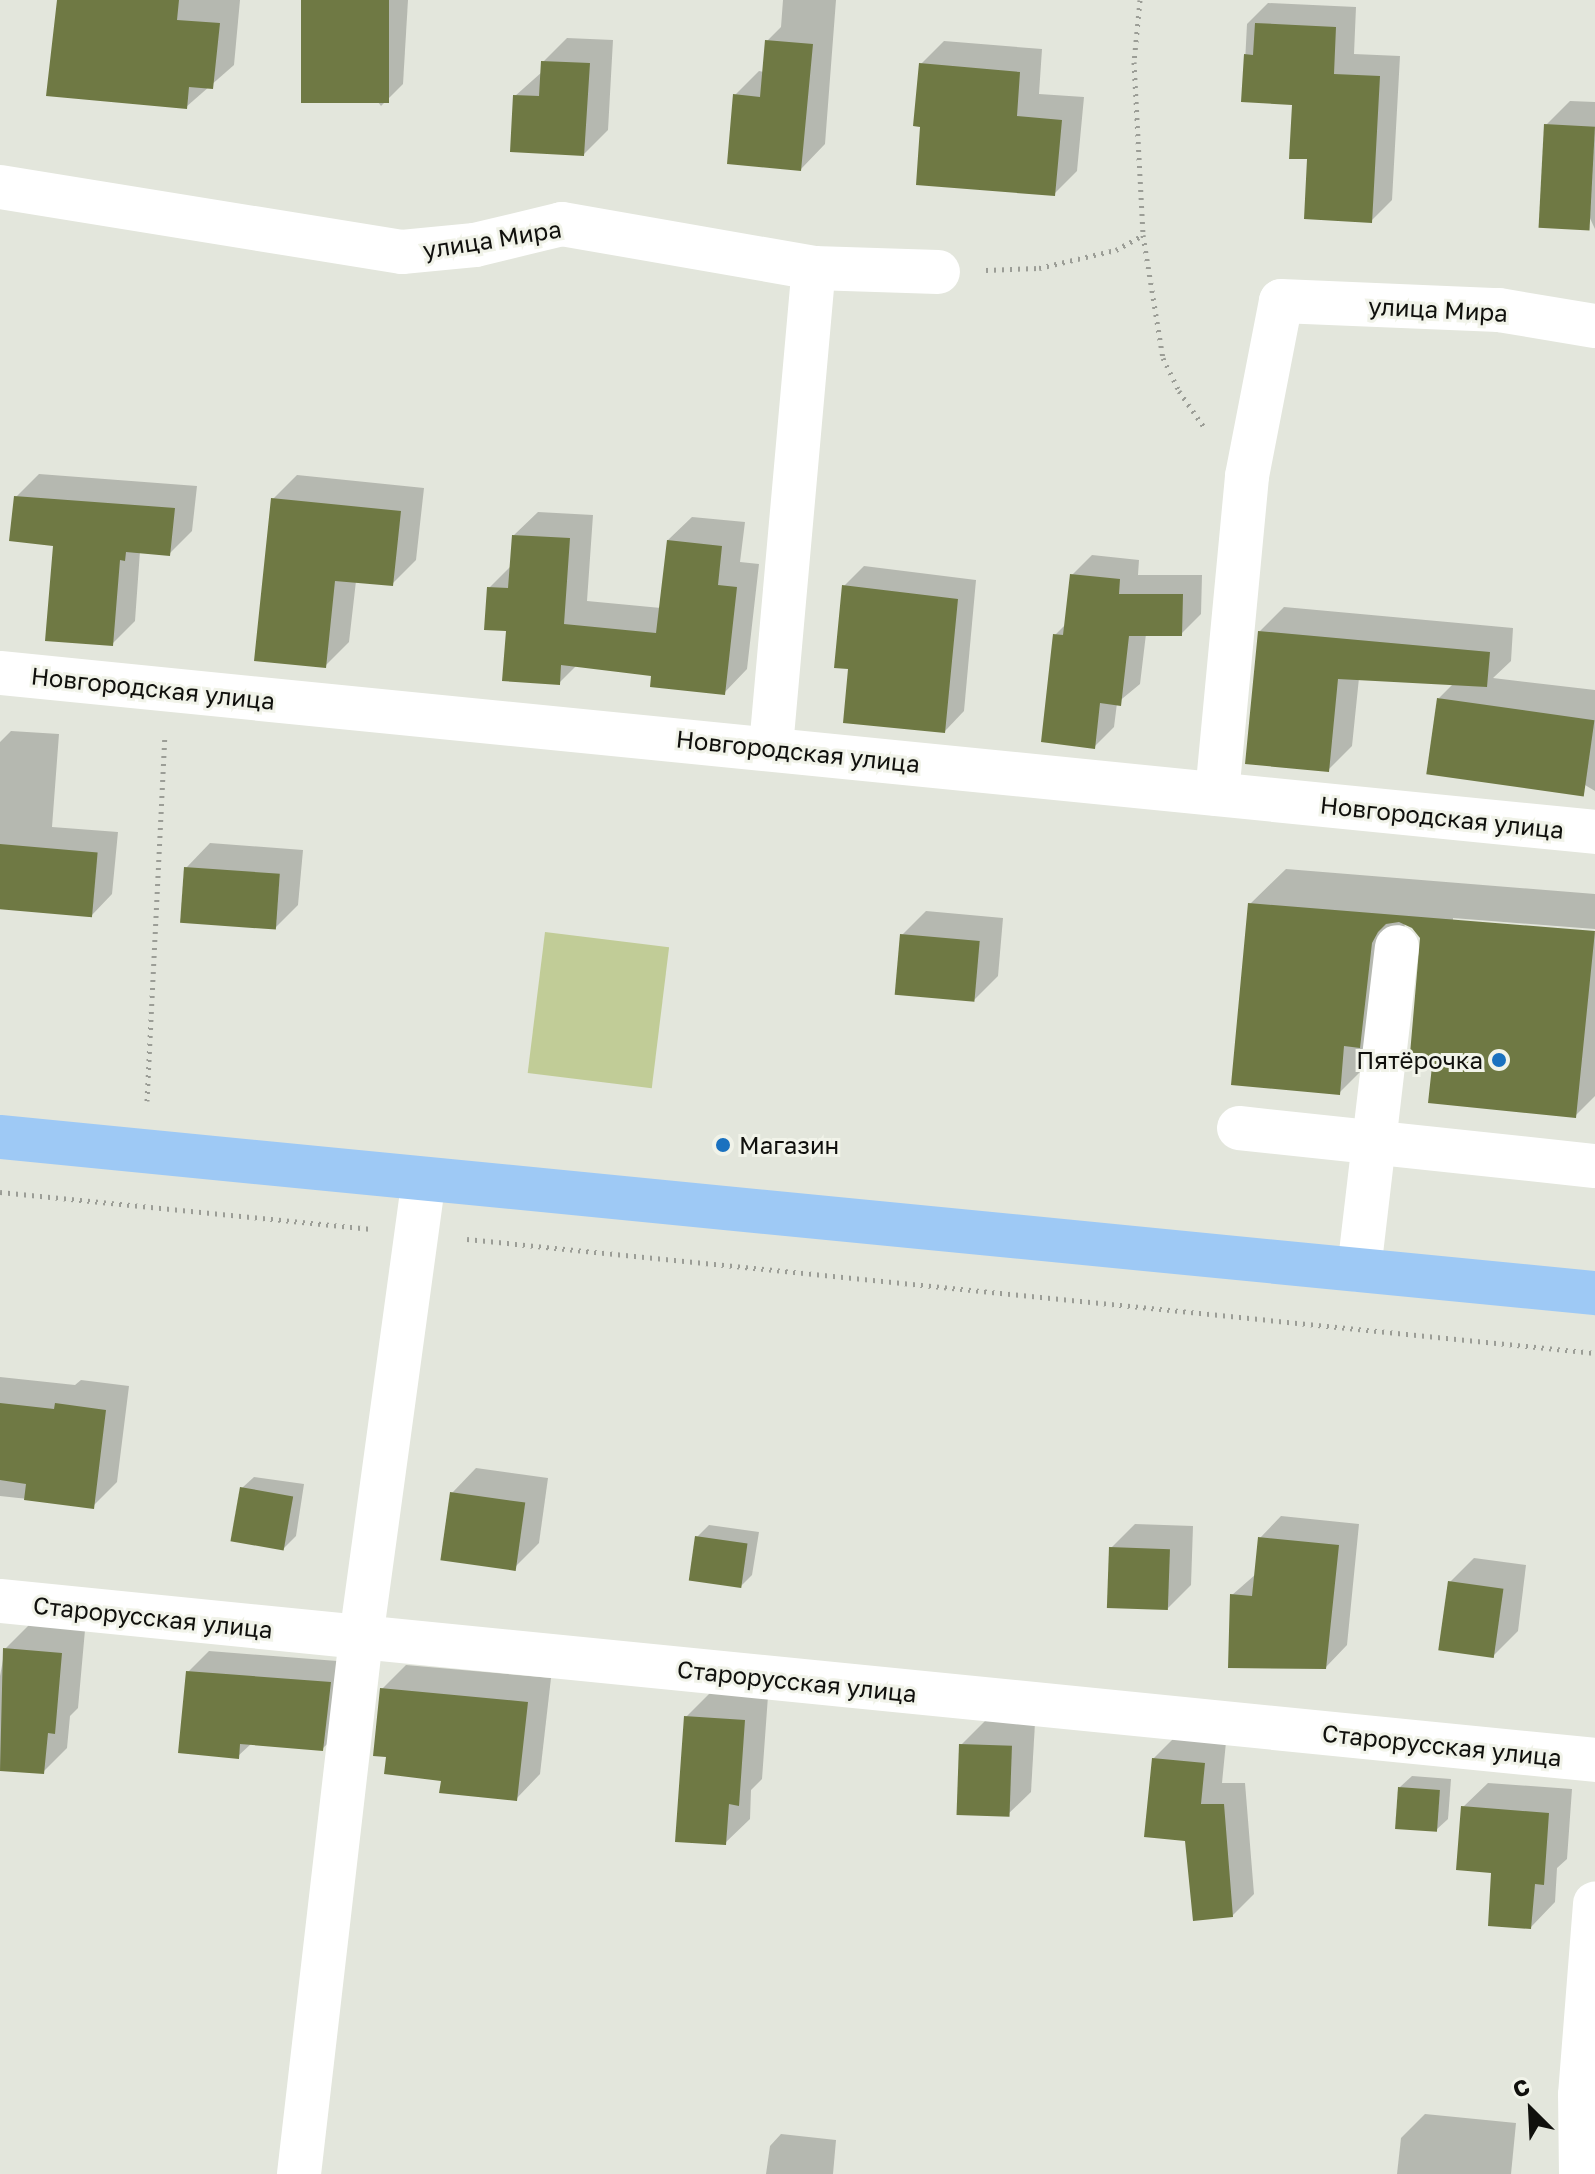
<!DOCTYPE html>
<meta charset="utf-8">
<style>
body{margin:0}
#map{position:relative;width:1595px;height:2174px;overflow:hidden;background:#e3e6dc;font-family:"Golos Text",sans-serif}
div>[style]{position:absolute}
.green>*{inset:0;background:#c1cc97;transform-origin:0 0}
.shadow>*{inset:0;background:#0003}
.building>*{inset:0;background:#6f7944;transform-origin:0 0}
.path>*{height:5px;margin-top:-2.5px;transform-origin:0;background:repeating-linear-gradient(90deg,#9b9d96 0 2px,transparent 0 8px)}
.minor>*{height:44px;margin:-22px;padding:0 22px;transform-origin:22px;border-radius:22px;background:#fff}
.major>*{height:44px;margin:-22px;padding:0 22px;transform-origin:22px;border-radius:22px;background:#9ec9f5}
.dots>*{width:22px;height:22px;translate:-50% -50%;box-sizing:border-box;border:4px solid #f1f3e9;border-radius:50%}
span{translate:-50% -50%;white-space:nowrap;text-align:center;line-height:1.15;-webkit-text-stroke:6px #f1f3e9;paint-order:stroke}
.street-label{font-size:24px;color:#10100d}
.poi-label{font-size:24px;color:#10100d}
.right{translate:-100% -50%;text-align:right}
.left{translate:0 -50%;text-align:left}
.north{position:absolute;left:1491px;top:2070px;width:80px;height:80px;-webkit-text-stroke:6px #f1f3e9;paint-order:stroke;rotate:336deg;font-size:22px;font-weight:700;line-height:32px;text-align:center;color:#10100d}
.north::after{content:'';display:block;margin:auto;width:28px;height:36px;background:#10100d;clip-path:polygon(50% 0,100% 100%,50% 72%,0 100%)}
</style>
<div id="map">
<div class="green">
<i style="left:545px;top:932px;width:125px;height:142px;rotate:7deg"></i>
</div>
<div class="shadow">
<i style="clip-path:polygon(59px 0,240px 0,234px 65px,186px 107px)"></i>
<i style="clip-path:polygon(302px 0,408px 0,403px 84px,381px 106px)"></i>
<i style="clip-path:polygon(783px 0,836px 0,825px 144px,801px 169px,735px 95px,759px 71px,764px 72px,767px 41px,781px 27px)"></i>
<i style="clip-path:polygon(1268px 3px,1356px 7px,1354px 54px,1400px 56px,1392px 200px,1371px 221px,1294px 103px,1243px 101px,1247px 24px)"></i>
<i style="clip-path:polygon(567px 38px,613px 40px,608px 130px,584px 154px,515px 96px,542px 72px,543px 62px)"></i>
<i style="clip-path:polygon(944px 41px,1042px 49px,1039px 94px,1084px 97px,1077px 171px,1054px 194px,923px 125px,921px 64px)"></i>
<i style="clip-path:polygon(1570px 101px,1595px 102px,1595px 229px,1546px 125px)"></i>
<i style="clip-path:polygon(39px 474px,197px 486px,192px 531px,169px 554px,140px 551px,135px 621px,112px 644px,55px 544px,16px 497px)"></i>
<i style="clip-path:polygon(297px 475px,424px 488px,416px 560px,392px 584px,356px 581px,349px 642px,325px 666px,273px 499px)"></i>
<i style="clip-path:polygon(538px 512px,593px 515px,587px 601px,661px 608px,668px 540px,692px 517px,745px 522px,740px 562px,759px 564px,747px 669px,724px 693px,654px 675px,577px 665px,559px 683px,508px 630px,489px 588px,512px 565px,514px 535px)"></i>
<i style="clip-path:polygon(1092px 555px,1139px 560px,1138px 575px,1202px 575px,1201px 614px,1181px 634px,1146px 634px,1140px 684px,1117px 703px,1114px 727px,1094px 747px,1055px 635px,1066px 624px,1072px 575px)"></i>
<i style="clip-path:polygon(864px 566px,976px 580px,964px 711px,945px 731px,850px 667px,844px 586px)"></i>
<i style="clip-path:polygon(1284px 607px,1513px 628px,1511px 661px,1493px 678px,1595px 690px,1595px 791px,1439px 698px,1454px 683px,1359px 678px,1352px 746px,1328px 770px,1259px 632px)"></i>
<i style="clip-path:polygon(11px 731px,59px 734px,52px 827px,118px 832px,112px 894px,92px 915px,0 888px,0 742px)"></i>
<i style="clip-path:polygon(210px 843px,303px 850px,298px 905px,274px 929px,186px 868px)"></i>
<i style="clip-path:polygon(1286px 869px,1595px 894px,1595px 929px,1453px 918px,1453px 922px,1595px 933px,1595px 1096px,1575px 1116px,1435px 1055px,1422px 937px,1414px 926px,1405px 922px,1395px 1010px,1375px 1057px,1339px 1093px,1250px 904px)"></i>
<i style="clip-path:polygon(926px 911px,1003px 918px,998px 976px,974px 1000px,902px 935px)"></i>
<i style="clip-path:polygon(0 1377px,75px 1385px,81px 1380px,129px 1386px,117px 1482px,93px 1506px,0 1496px)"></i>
<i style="clip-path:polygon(476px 1468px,548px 1478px,539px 1543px,515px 1567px,452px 1493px)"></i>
<i style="clip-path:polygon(254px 1477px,304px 1484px,296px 1536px,284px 1548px,242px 1488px)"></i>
<i style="clip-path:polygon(1281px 1516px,1359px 1524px,1347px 1645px,1326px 1667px,1232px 1595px,1256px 1574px,1260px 1538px)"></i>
<i style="clip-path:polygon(1135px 1524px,1193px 1526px,1191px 1585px,1167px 1609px,1111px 1548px)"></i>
<i style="clip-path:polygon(709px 1525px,759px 1532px,752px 1575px,740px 1587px,697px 1537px)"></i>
<i style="clip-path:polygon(1474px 1558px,1526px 1565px,1518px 1631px,1494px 1655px,1450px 1582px)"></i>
<i style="clip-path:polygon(29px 1625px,85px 1630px,78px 1708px,70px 1716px,67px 1748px,43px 1772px,0 1769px,0 1676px,5px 1649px)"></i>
<i style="clip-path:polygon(209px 1651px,350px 1662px,343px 1729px,322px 1749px,252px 1743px,238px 1756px,188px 1672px)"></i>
<i style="clip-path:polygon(406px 1665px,551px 1678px,540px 1774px,516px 1799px,443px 1779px,388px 1755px,382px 1689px)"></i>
<i style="clip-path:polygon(710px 1693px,768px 1696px,762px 1779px,751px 1790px,750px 1819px,725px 1843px,686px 1717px)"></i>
<i style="clip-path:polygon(985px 1721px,1035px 1723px,1031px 1792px,1006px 1816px,961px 1745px)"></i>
<i style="clip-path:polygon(1175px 1737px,1226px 1742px,1222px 1783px,1245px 1783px,1254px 1894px,1232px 1916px,1187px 1839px,1153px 1759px)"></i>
<i style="clip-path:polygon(1412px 1776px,1451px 1779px,1448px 1819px,1436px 1830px,1400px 1787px)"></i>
<i style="clip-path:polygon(1488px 1783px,1572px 1789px,1567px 1859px,1557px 1868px,1555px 1902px,1531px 1927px,1493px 1871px,1463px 1807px)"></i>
<i style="clip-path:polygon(1425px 2114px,1516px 2123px,1511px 2174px,1397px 2174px,1401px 2138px)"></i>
<i style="clip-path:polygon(781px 2134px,836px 2140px,833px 2174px,766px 2174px,770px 2146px)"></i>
</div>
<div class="building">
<i style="clip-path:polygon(57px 0,179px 0,177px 20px,220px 23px,213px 89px,189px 87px,187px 109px,46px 96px)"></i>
<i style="left:301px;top:0;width:88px;height:103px"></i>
<i style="clip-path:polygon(1255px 23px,1336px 27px,1334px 74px,1380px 76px,1372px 223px,1304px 219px,1307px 159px,1289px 159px,1292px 105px,1241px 102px,1244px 54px,1253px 55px)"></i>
<i style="clip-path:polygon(765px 40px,813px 44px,801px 171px,727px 164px,733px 94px,760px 97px)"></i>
<i style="clip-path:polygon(541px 61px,590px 63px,584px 156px,510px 152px,513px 95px,539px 96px)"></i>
<i style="clip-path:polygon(919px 63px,1020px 72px,1017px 116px,1062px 120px,1055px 196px,916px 185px,920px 127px,913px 126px)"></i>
<i style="left:1544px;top:124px;width:51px;height:104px;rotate:3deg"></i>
<i style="clip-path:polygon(14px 496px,175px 508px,170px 556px,126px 552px,125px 561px,120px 560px,113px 646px,45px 641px,53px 546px,9px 541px)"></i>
<i style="clip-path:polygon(271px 498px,401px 511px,393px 586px,335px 581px,326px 668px,254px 661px)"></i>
<i style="clip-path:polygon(512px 535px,570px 538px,564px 624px,656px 633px,667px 540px,722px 546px,718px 585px,737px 587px,725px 695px,650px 687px,651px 676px,561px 665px,560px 685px,502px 681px,506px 631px,484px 630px,487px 587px,508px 588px)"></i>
<i style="clip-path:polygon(1070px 574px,1120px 579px,1119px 594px,1183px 594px,1182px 636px,1129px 636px,1121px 706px,1100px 703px,1095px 749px,1041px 742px,1053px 634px,1063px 635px)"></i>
<i style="clip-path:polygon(842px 585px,958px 599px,945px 733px,843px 723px,848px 669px,834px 668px)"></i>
<i style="clip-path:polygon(1258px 631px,1490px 652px,1487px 687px,1338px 679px,1329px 772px,1245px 764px)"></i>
<i style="left:1437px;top:698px;width:159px;height:77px;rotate:8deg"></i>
<i style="left:0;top:844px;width:98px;height:65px;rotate:5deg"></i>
<i style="left:184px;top:867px;width:96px;height:56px;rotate:4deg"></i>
<i style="clip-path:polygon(1248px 903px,1595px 931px,1576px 1118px,1428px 1103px,1433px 1057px,1410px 1054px,1420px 938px,1412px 928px,1399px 922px,1386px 924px,1378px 932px,1372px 943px,1360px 1048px,1344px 1046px,1340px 1095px,1231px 1085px)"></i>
<i style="left:900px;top:934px;width:80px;height:61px;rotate:5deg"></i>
<i style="clip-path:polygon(0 1403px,54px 1409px,55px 1403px,106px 1410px,94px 1509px,24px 1500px,26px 1484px,0 1480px)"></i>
<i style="left:240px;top:1487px;width:54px;height:55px;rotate:10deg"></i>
<i style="left:450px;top:1492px;width:76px;height:69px;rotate:8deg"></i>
<i style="left:695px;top:1536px;width:53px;height:45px;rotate:8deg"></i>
<i style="clip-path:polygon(1258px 1537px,1339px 1545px,1326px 1669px,1228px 1668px,1230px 1594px,1252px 1596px)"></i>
<i style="left:1109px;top:1547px;width:61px;height:61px;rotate:2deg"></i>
<i style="left:1448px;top:1581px;width:56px;height:70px;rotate:8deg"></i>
<i style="clip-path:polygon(3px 1648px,62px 1653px,55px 1734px,48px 1733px,44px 1774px,0 1771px)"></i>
<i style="clip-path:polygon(186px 1671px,331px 1682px,323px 1751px,240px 1744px,239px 1759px,178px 1753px)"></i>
<i style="clip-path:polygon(380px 1688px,528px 1702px,517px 1801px,439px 1793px,441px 1781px,384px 1774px,386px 1757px,373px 1756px)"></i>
<i style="clip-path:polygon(684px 1716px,745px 1720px,739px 1806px,729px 1804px,726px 1845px,675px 1842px)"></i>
<i style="left:959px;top:1744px;width:53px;height:71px;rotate:2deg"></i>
<i style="clip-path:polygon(1152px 1758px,1205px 1763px,1201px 1804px,1224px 1804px,1233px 1917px,1193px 1921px,1185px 1841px,1144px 1837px)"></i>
<i style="left:1398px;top:1787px;width:42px;height:42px;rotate:4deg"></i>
<i style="clip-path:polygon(1461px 1806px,1549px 1813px,1544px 1885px,1535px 1884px,1531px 1929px,1488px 1926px,1491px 1873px,1456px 1870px)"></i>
</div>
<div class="path">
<i style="left:1140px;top:0;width:62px;rotate:95.5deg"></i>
<i style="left:1134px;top:62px;width:173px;rotate:87deg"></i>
<i style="left:1143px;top:235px;width:125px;rotate:80.8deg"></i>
<i style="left:1163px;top:358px;width:37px;rotate:64deg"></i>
<i style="left:1179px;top:391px;width:44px;rotate:55.2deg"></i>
<i style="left:986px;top:270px;width:53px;rotate:-2.2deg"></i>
<i style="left:1039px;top:268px;width:79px;rotate:-13.2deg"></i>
<i style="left:1116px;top:250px;width:31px;rotate:-29deg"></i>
<i style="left:147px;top:1101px;width:362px;rotate:-87.2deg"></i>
<i style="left:0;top:1192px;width:371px;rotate:5.7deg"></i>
<i style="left:467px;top:1239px;width:1134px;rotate:5.77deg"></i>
</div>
<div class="minor">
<i style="left:0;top:187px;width:407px;rotate:9.2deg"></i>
<i style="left:402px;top:252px;width:73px;rotate:-5.5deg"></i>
<i style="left:475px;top:245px;width:89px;rotate:-13.6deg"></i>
<i style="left:562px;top:224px;width:256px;rotate:9.9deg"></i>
<i style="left:814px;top:268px;width:124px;rotate:1.8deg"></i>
<i style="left:0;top:673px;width:1603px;rotate:5.69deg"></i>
<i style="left:771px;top:747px;width:481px;rotate:-84.9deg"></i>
<i style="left:1217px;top:794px;width:319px;rotate:-84.6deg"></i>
<i style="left:1247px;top:476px;width:178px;rotate:-79deg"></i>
<i style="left:1281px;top:301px;width:218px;rotate:2.4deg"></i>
<i style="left:1499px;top:310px;width:97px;rotate:9.5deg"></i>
<i style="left:1239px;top:1128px;width:358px;rotate:6.1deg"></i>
<i style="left:1359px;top:1270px;width:325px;rotate:-83.3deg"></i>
<i style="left:0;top:1601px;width:1603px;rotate:5.69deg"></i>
<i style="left:299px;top:2174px;width:540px;rotate:-83.4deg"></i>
<i style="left:361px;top:1638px;width:463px;rotate:-82.2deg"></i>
<i style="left:1581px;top:2174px;width:79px;rotate:-90.7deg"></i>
<i style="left:1580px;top:2095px;width:192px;rotate:-85.5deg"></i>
</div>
<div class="major">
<i style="left:0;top:1137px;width:1603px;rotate:5.59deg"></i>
</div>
<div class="dots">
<i style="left:1499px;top:1060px;background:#1a71bf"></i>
<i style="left:723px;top:1145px;background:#1a71bf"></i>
</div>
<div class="street-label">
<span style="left:492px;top:239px;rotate:-9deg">улица Мира</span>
<span style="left:1438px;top:309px;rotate:3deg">улица Мира</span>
<span style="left:153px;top:688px;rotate:6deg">Новгородская улица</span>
<span style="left:798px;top:751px;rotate:6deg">Новгородская улица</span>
<span style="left:1442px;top:817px;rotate:6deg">Новгородская улица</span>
<span style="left:153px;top:1617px;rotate:6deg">Старорусская улица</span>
<span style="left:797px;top:1681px;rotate:6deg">Старорусская улица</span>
<span style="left:1442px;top:1745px;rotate:6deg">Старорусская улица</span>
</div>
<div class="poi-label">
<span class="right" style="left:1483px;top:1060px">Пятёрочка</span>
<span class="left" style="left:739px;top:1145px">Магазин</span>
</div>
<div class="north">С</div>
</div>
